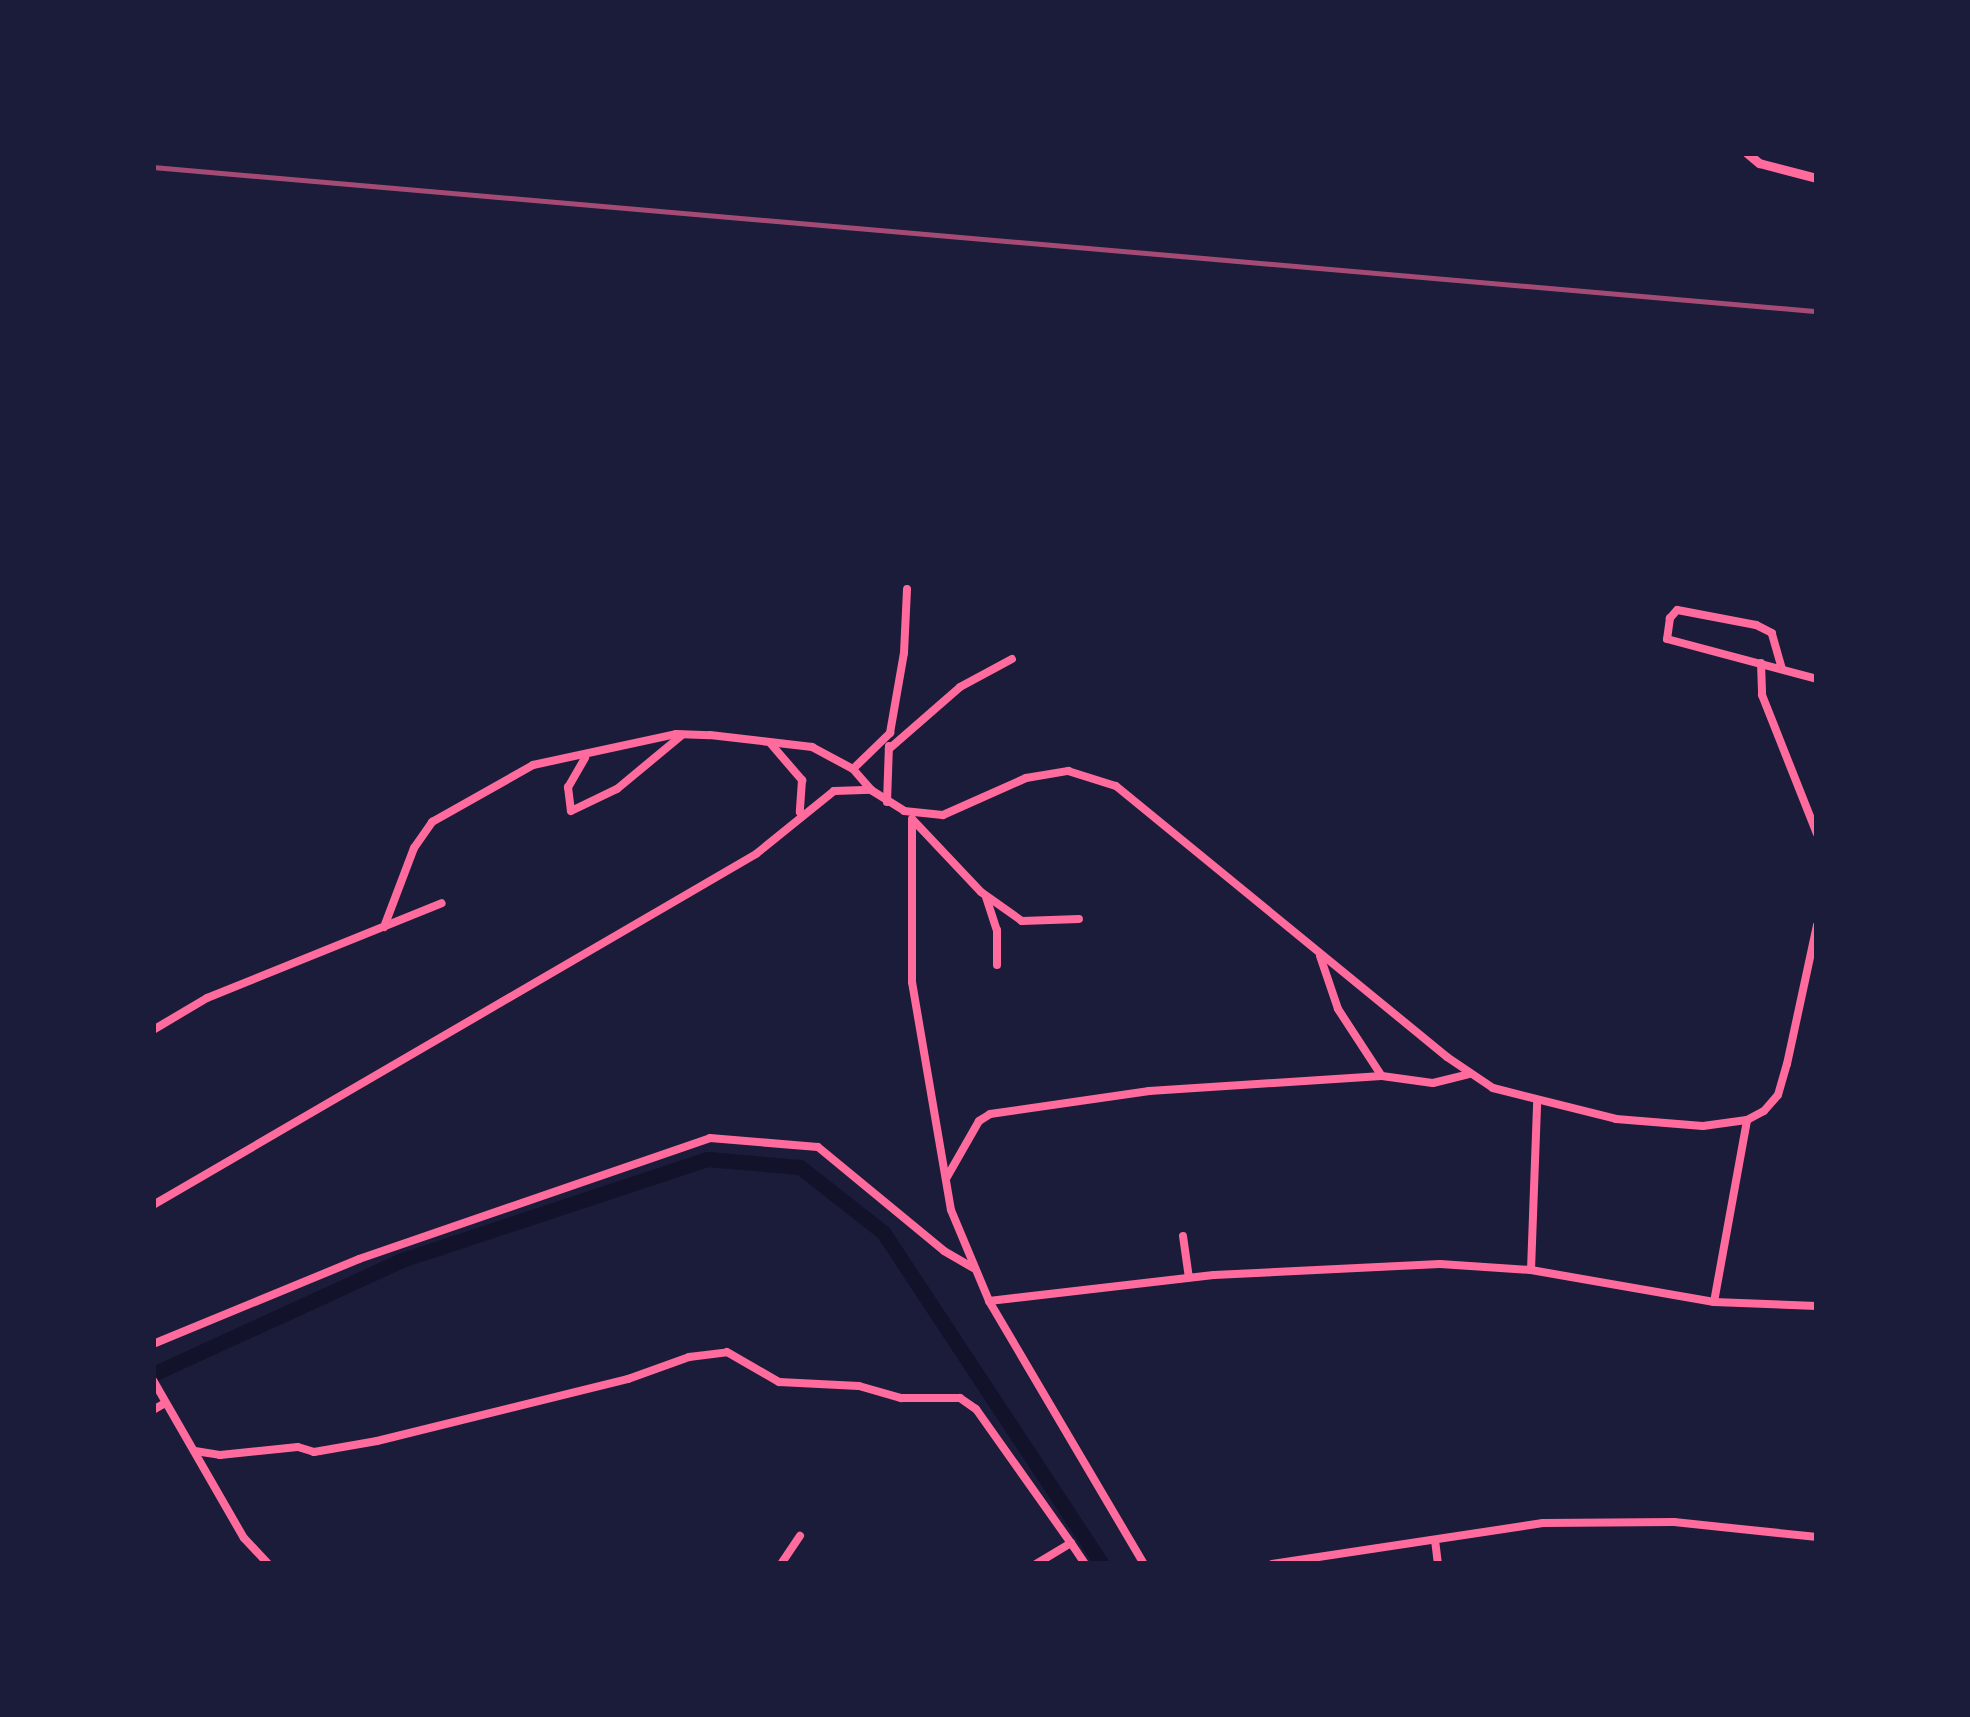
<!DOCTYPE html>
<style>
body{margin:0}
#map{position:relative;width:1970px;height:1717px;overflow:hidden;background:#1b1b3a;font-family:Mulish,sans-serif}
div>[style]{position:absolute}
.canal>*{height:15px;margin:-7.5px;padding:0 7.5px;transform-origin:7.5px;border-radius:7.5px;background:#12122b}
.minor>*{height:8px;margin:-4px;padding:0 4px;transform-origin:4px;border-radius:4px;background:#ff6b9d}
.tertiary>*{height:9px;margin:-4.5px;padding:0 4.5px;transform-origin:4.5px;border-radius:4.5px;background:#ff6b9d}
.rail>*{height:4.5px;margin:-2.25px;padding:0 2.25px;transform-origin:2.25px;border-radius:2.25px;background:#a44b75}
span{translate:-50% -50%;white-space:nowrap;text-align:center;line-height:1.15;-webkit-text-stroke:10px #1b1b3a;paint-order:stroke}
.frame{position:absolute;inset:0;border:156px solid #1b1b3a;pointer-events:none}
</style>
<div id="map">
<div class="canal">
<i style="left:153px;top:1374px;width:274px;rotate:-24.6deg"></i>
<i style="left:402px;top:1260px;width:321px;rotate:-18.3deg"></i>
<i style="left:707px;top:1159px;width:93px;rotate:4.9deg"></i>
<i style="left:800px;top:1167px;width:105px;rotate:38.1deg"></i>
<i style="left:883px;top:1232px;width:398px;rotate:56.6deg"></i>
</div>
<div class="minor">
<i style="left:1761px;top:663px;width:32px;rotate:88deg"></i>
<i style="left:1762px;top:695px;width:149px;rotate:68.4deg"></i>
<i style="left:1782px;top:669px;width:37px;rotate:-106deg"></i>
<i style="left:1772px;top:633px;width:18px;rotate:-153deg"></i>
<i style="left:1756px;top:625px;width:80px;rotate:-169.2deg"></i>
<i style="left:1677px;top:610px;width:11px;rotate:131deg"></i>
<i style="left:1670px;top:618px;width:21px;rotate:98deg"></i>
<i style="left:1667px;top:639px;width:155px;rotate:14.9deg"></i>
<i style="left:771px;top:744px;width:48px;rotate:49.3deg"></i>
<i style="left:802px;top:780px;width:32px;rotate:94deg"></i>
<i style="left:889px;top:749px;width:94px;rotate:-41.1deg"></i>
<i style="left:960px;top:687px;width:59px;rotate:-28.3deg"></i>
<i style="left:585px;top:758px;width:34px;rotate:120deg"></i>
<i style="left:568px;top:787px;width:24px;rotate:83deg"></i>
<i style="left:571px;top:811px;width:51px;rotate:-25.6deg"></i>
<i style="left:617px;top:789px;width:85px;rotate:-39.7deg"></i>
<i style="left:853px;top:769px;width:52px;rotate:-44.2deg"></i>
<i style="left:890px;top:733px;width:81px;rotate:-80.1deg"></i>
<i style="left:904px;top:653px;width:64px;rotate:-87.3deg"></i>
<i style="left:887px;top:802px;width:56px;rotate:-88deg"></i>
<i style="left:912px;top:819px;width:163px;rotate:90deg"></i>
<i style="left:912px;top:982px;width:231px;rotate:80.3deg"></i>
<i style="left:951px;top:1210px;width:99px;rotate:67.3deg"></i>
<i style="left:989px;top:1301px;width:305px;rotate:59.5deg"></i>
<i style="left:913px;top:820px;width:99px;rotate:46.6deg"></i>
<i style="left:981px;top:892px;width:50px;rotate:35.3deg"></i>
<i style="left:1022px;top:921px;width:57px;rotate:-2deg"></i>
<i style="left:986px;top:897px;width:35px;rotate:72deg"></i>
<i style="left:997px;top:930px;width:35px;rotate:90deg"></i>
<i style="left:384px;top:927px;width:85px;rotate:-69.2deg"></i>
<i style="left:414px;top:848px;width:32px;rotate:-55deg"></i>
<i style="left:432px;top:822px;width:116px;rotate:-29.4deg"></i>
<i style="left:533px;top:765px;width:146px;rotate:-12.2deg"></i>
<i style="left:676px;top:734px;width:34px;rotate:2deg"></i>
<i style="left:710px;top:735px;width:103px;rotate:6.7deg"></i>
<i style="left:812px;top:747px;width:47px;rotate:28.2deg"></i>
<i style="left:853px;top:769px;width:28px;rotate:49deg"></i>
<i style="left:1320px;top:956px;width:56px;rotate:71.2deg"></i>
<i style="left:1338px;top:1009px;width:79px;rotate:56.9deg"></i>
<i style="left:153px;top:1030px;width:63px;rotate:-30.7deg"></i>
<i style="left:207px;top:998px;width:253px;rotate:-22deg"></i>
<i style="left:947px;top:1177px;width:64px;rotate:-60.3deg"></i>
<i style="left:979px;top:1121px;width:13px;rotate:-32deg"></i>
<i style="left:990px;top:1114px;width:161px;rotate:-8.2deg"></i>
<i style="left:1149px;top:1091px;width:233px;rotate:-3.7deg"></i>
<i style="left:1382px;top:1076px;width:51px;rotate:7.8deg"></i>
<i style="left:1433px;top:1083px;width:37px;rotate:-14deg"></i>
<i style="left:153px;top:1205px;width:698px;rotate:-30.2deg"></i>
<i style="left:756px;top:854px;width:100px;rotate:-38.9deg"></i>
<i style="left:834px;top:791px;width:37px;rotate:-2deg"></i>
<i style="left:871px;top:790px;width:39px;rotate:32deg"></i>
<i style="left:904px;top:811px;width:39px;rotate:6deg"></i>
<i style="left:943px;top:815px;width:91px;rotate:-24deg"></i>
<i style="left:1026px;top:778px;width:43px;rotate:-9.5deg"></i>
<i style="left:1068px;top:771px;width:50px;rotate:17.4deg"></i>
<i style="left:1116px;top:786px;width:428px;rotate:39.3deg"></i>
<i style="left:1447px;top:1057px;width:55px;rotate:34deg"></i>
<i style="left:1493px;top:1088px;width:127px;rotate:14.1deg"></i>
<i style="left:1616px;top:1119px;width:87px;rotate:4.6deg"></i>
<i style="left:1703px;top:1126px;width:44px;rotate:-7.8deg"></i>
<i style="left:1747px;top:1120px;width:19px;rotate:-28deg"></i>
<i style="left:1764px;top:1111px;width:21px;rotate:-49deg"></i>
<i style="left:1778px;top:1095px;width:32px;rotate:-74deg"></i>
<i style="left:1787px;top:1064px;width:142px;rotate:-77.8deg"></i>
<i style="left:1183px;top:1236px;width:42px;rotate:81.9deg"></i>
<i style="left:1531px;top:1270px;width:167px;rotate:-87.9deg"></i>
<i style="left:989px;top:1301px;width:226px;rotate:-6.6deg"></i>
<i style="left:1214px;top:1275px;width:226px;rotate:-2.8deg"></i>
<i style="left:1440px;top:1264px;width:91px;rotate:3.8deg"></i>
<i style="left:1531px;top:1270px;width:186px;rotate:9.9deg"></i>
<i style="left:1714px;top:1302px;width:103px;rotate:2.2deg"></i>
<i style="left:1714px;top:1302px;width:185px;rotate:-79.7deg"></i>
<i style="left:153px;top:1344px;width:223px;rotate:-22.4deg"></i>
<i style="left:359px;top:1259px;width:371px;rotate:-19deg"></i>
<i style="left:710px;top:1138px;width:108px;rotate:4.8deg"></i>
<i style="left:818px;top:1147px;width:163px;rotate:39.5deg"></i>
<i style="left:944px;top:1251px;width:34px;rotate:30deg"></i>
<i style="left:153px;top:1380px;width:182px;rotate:60.1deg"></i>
<i style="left:244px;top:1538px;width:35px;rotate:47deg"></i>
<i style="left:153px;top:1410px;width:14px;rotate:-30deg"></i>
<i style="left:195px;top:1451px;width:25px;rotate:9deg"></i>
<i style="left:220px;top:1455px;width:78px;rotate:-5.9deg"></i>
<i style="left:298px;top:1447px;width:17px;rotate:17deg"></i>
<i style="left:314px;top:1452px;width:64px;rotate:-9.9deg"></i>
<i style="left:377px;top:1441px;width:259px;rotate:-13.9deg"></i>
<i style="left:628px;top:1379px;width:65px;rotate:-19.8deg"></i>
<i style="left:689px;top:1357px;width:38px;rotate:-7deg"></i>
<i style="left:727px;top:1352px;width:60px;rotate:30deg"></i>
<i style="left:779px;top:1382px;width:80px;rotate:2.9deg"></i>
<i style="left:859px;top:1386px;width:44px;rotate:15.9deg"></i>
<i style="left:901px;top:1398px;width:59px"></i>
<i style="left:960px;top:1398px;width:19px;rotate:35deg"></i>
<i style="left:976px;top:1409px;width:164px;rotate:54.7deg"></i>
<i style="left:1435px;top:1540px;width:24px;rotate:83deg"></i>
<i style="left:781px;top:1564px;width:34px;rotate:-56deg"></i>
<i style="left:1036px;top:1564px;width:41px;rotate:-31deg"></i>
<i style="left:1071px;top:1543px;width:25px;rotate:56deg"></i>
<i style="left:1272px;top:1564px;width:274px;rotate:-8.6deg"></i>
<i style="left:1543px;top:1523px;width:131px;rotate:-0.4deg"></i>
<i style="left:1674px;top:1522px;width:144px;rotate:6deg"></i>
</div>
<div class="tertiary">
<i style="left:1747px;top:153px;width:16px;rotate:40deg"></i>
<i style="left:1759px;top:163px;width:60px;rotate:14.5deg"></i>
</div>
<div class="rail">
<i style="left:153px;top:167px;width:1670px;rotate:4.95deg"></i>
</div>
<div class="frame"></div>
</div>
